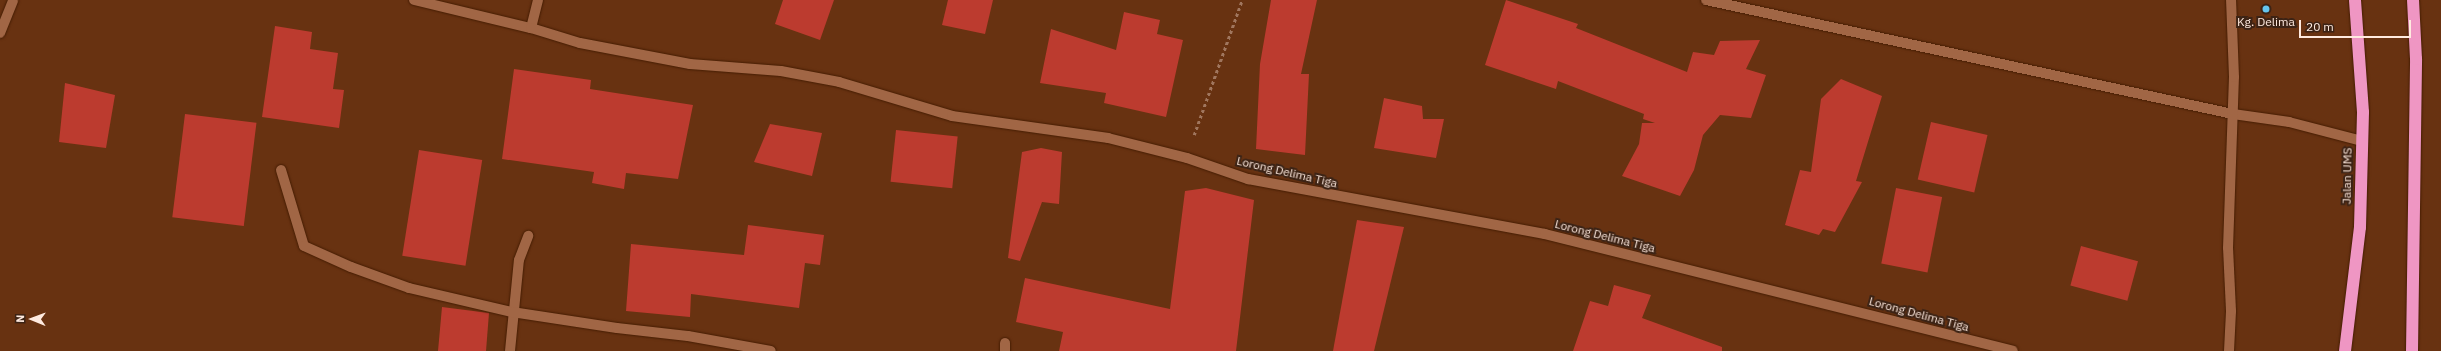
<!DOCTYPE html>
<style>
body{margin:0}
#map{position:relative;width:2441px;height:351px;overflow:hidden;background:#683211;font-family:"IBM Plex Sans",sans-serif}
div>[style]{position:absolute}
.building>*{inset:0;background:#bc3b2f;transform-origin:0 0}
.path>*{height:2.5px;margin-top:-1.25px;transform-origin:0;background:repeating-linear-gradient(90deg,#a0765e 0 3px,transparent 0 6px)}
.roads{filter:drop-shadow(0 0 1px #451d03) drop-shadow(0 0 1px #451d03)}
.lane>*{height:10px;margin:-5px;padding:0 5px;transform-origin:5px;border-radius:5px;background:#a16645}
.street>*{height:10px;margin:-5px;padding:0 5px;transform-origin:5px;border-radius:5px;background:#a16645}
.highway>*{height:12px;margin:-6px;padding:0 6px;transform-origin:6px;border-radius:6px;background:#ef96c3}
.dots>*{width:11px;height:11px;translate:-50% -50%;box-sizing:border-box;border:2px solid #3c2315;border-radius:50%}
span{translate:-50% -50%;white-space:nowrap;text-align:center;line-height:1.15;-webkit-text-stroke:4px #3c2315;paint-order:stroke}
.poi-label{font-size:12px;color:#ffeadf}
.street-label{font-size:12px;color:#ffeadf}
.north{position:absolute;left:12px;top:299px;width:40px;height:40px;-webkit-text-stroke:3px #3c2315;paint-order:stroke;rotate:271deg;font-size:11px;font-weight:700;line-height:16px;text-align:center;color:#ffeadf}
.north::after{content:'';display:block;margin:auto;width:14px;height:18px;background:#ffeadf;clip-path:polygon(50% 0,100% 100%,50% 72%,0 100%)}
.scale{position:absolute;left:2299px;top:20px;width:112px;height:18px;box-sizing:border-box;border:2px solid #ffeadf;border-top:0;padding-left:5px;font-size:12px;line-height:14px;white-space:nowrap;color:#ffeadf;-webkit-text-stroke:3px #3c2315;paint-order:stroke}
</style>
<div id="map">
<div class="building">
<i style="clip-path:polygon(783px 0,834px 0,820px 40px,775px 24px)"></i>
<i style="clip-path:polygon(948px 0,993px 0,985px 34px,942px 25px)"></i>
<i style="clip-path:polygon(1271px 0,1317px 0,1301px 74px,1309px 74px,1305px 155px,1256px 149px,1260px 64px)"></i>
<i style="clip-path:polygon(1506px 0,1578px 24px,1576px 28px,1687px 72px,1693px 52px,1714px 55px,1720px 41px,1760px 40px,1746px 69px,1766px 75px,1751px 118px,1720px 115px,1703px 135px,1694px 170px,1680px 196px,1622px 176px,1639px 144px,1642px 123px,1655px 123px,1643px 119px,1644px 114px,1558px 81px,1556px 89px,1485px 65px)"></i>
<i style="clip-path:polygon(1124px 12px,1160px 20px,1157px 34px,1183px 40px,1166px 117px,1104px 103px,1106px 93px,1040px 83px,1051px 29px,1116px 50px)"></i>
<i style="clip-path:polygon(275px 26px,312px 32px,310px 49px,338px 53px,333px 89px,344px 90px,339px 128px,262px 117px)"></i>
<i style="clip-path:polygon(514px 69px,591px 80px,590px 89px,693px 105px,678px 179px,626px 173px,624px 189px,592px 183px,594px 172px,502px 159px)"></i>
<i style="clip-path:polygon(1841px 79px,1882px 96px,1856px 181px,1862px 182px,1835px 232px,1823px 229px,1819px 235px,1785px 225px,1800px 170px,1811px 172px,1821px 99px)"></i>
<i style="clip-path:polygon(65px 83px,115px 95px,106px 148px,59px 142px)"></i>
<i style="clip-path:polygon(1384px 98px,1422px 106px,1423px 119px,1444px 119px,1436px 158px,1374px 148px)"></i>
<i style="left:185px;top:114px;width:72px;height:104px;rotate:7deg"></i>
<i style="left:1931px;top:122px;width:58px;height:59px;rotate:13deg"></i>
<i style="clip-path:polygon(770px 124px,822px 133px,812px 176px,754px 162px)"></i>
<i style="left:896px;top:130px;width:62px;height:52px;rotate:6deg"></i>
<i style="clip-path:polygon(1041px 148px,1062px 152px,1059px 204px,1042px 202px,1020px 261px,1008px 258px,1022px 152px)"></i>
<i style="left:419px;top:150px;width:64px;height:107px;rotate:9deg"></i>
<i style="clip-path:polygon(1206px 188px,1254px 200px,1236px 351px,1059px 351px,1063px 332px,1016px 322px,1025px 278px,1170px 309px,1185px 191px)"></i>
<i style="left:1896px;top:188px;width:47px;height:77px;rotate:11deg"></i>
<i style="clip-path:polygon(1357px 220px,1404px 227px,1374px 351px,1333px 351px)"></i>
<i style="clip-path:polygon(748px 225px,824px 235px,820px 265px,805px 263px,799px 308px,691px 294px,690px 317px,626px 311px,631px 244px,744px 255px)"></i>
<i style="left:2081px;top:246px;width:59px;height:41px;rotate:15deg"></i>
<i style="clip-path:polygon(1614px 285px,1651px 295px,1642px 318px,1722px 347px,1722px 351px,1573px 351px,1590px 301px,1608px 306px)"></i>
<i style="clip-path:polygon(442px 307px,489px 313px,486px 351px,438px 351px)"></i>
</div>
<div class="path">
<i style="left:1194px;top:135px;width:143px;rotate:-70.4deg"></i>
</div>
<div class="roads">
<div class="lane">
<i style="left:1005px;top:343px;width:8px;rotate:90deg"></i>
<i style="left:510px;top:351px;width:91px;rotate:-84.4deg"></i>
<i style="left:519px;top:260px;width:26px;rotate:-69deg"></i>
</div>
<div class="street">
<i style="left:414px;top:0;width:120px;rotate:13.5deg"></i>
<i style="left:538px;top:0;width:29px;rotate:104deg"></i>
<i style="left:531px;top:28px;width:51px;rotate:17deg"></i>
<i style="left:580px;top:43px;width:112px;rotate:10.8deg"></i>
<i style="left:690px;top:64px;width:91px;rotate:4.4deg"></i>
<i style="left:781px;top:71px;width:59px;rotate:10.7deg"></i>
<i style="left:839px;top:82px;width:118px;rotate:16.7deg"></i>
<i style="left:952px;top:116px;width:158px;rotate:8deg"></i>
<i style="left:1108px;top:138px;width:81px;rotate:14.2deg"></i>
<i style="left:1187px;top:158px;width:65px;rotate:19deg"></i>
<i style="left:1248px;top:179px;width:302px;rotate:10.5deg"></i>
<i style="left:1545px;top:234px;width:482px;rotate:14deg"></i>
<i style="left:1706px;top:0;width:539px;rotate:12.21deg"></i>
<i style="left:2233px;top:114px;width:57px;rotate:8.1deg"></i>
<i style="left:2289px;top:122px;width:75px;rotate:14.6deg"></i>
<i style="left:0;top:33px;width:35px;rotate:-68deg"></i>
<i style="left:281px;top:170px;width:79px;rotate:73.2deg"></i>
<i style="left:304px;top:246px;width:51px;rotate:24.1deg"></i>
<i style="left:351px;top:267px;width:62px;rotate:19.9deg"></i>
<i style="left:409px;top:288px;width:106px;rotate:13.1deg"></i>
<i style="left:512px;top:312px;width:106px;rotate:8.7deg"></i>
<i style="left:617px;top:328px;width:71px;rotate:6.4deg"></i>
<i style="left:688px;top:336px;width:84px;rotate:10.2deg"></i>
<i style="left:2229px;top:351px;width:40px;rotate:-87.1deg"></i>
<i style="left:2231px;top:311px;width:63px;rotate:-92.7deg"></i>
<i style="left:2228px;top:248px;width:171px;rotate:-88deg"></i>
<i style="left:2234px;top:77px;width:77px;rotate:-92.2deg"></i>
</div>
<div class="highway">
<i style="left:2345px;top:351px;width:125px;rotate:-83.1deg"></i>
<i style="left:2360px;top:227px;width:115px;rotate:-88.5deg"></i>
<i style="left:2363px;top:112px;width:112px;rotate:-94.1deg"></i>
<i style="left:2412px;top:351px;width:292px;rotate:-89.2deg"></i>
<i style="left:2416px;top:59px;width:59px;rotate:-92.9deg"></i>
</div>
</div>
<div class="dots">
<i style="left:2266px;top:9px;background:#65c5ee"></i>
</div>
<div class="poi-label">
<span style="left:2266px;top:22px">Kg. Delima</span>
</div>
<div class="street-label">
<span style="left:1287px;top:172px;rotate:13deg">Lorong Delima Tiga</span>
<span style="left:2347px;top:176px;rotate:-89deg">Jalan UMS</span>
<span style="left:1605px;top:236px;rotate:14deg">Lorong Delima Tiga</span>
<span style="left:1919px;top:314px;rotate:15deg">Lorong Delima Tiga</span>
</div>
<div class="north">N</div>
<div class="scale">20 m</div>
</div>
